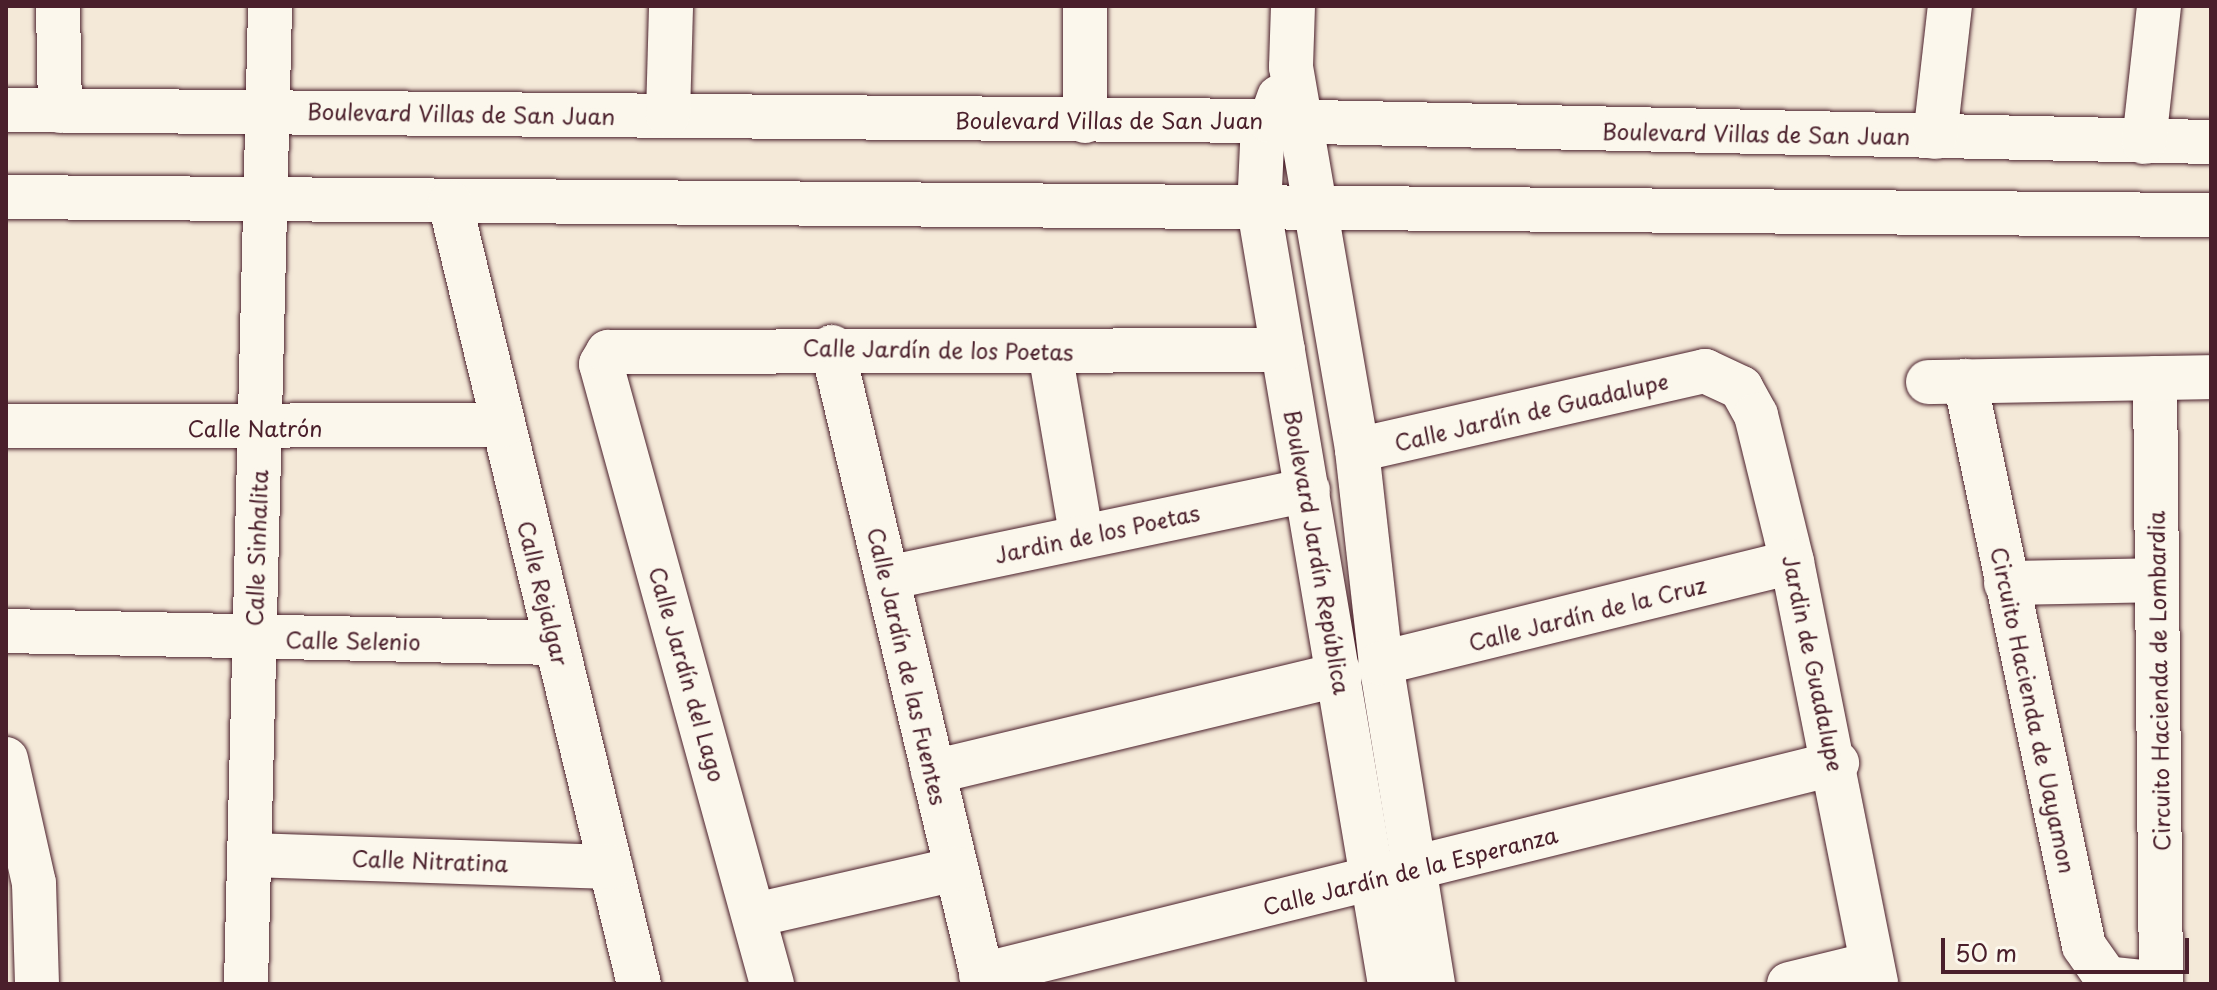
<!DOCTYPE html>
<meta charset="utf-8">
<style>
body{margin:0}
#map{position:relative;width:2217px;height:990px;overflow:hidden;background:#f4e9d8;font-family:"Playpen Sans",sans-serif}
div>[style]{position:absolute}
.roads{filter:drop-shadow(0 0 2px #4a1f2b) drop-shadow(0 0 2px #4a1f2b)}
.minor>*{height:44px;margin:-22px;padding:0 22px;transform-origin:22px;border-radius:22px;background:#fbf7ec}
span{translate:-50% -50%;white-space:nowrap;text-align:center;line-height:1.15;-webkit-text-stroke:8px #fbf7ec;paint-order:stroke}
.street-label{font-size:22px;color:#4a1f2b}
.frame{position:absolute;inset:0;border:8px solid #4a1f2b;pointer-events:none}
.scale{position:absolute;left:1941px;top:938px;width:248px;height:36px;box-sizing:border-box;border:4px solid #4a1f2b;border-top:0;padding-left:10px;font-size:24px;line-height:28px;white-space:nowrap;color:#4a1f2b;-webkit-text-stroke:6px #fbf7ec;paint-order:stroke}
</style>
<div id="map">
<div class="roads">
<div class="minor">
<i style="left:58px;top:6px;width:105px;rotate:88.9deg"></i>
<i style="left:1085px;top:6px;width:115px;rotate:90deg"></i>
<i style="left:1293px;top:6px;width:61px;rotate:91.9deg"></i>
<i style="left:1291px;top:67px;width:389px;rotate:80.2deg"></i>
<i style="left:1357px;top:450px;width:214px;rotate:83.6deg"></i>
<i style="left:1381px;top:663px;width:325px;rotate:80.8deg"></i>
<i style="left:1279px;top:97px;width:51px;rotate:109.5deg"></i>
<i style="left:1262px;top:145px;width:64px;rotate:92.7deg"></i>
<i style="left:1259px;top:209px;width:786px;rotate:80.41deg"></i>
<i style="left:6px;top:110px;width:1264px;rotate:0.5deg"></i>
<i style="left:1270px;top:121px;width:941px;rotate:1.28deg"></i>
<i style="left:668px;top:115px;width:109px;rotate:-88.4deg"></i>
<i style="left:1935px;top:137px;width:132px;rotate:-83.5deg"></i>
<i style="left:2144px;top:142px;width:137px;rotate:-83.7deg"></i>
<i style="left:6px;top:197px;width:2205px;rotate:0.47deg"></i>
<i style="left:450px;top:203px;width:804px;rotate:76.4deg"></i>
<i style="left:832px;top:347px;width:655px;rotate:76.58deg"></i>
<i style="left:1050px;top:352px;width:185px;rotate:80.3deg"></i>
<i style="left:2155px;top:378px;width:606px;rotate:89.43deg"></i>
<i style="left:1965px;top:381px;width:577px;rotate:78.11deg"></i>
<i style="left:2084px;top:946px;width:39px;rotate:55deg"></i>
<i style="left:2106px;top:978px;width:55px;rotate:6.2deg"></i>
<i style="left:1928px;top:382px;width:283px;rotate:-1deg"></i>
<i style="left:6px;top:426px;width:497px;rotate:-0.1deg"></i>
<i style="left:1357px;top:450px;width:357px;rotate:-12.8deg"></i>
<i style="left:1705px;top:371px;width:40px;rotate:25deg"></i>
<i style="left:1741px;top:388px;width:31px;rotate:61deg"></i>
<i style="left:1756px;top:415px;width:151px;rotate:76.2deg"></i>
<i style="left:1792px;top:562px;width:430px;rotate:78.7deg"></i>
<i style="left:887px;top:578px;width:430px;rotate:-11.8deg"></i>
<i style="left:2006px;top:583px;width:151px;rotate:-1.1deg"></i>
<i style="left:6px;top:631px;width:550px;rotate:1.25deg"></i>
<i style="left:1381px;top:663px;width:423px;rotate:-13.8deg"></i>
<i style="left:6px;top:759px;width:127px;rotate:77.3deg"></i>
<i style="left:34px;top:883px;width:101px;rotate:88.3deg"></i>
<i style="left:933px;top:772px;width:419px;rotate:-13.5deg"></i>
<i style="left:250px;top:855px;width:361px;rotate:1.9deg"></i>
<i style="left:755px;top:915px;width:206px;rotate:-12.9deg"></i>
<i style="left:981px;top:975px;width:882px;rotate:-13.91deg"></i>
<i style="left:246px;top:984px;width:978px;rotate:-88.59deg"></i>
<i style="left:772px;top:984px;width:643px;rotate:-105.42deg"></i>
<i style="left:601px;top:364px;width:14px;rotate:-60deg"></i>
<i style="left:608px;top:352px;width:675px;rotate:-0.17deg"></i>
<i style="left:1789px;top:984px;width:84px;rotate:-13.7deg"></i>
</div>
</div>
<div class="street-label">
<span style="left:461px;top:113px;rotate:1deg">Boulevard Villas de San Juan</span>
<span style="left:1109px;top:120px">Boulevard Villas de San Juan</span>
<span style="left:1756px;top:133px;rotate:1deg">Boulevard Villas de San Juan</span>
<span style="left:938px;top:349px;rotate:1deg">Calle Jardín de los Poetas</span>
<span style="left:1531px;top:411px;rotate:-13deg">Calle Jardín de Guadalupe</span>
<span style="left:255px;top:428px">Calle Natrón</span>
<span style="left:1097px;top:533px;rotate:-12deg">Jardin de los Poetas</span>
<span style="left:256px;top:548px;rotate:-88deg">Calle Sinhalita</span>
<span style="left:1318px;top:552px;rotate:80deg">Boulevard Jardín República</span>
<span style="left:544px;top:593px;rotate:76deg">Calle Rejalgar</span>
<span style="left:1587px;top:613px;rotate:-14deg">Calle Jardín de la Cruz</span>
<span style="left:353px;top:640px;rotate:1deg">Calle Selenio</span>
<span style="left:1814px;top:663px;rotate:78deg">Jardin de Guadalupe</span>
<span style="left:908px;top:666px;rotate:77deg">Calle Jardín de las Fuentes</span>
<span style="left:688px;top:674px;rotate:74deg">Calle Jardín del Lago</span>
<span style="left:2158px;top:681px;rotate:-91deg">Circuito Hacienda de Lombardia</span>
<span style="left:2034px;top:710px;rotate:78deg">Circuito Hacienda de Uayamon</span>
<span style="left:430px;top:860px;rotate:2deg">Calle Nitratina</span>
<span style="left:1410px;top:870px;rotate:-14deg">Calle Jardín de la Esperanza</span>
</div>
<div class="frame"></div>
<div class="scale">50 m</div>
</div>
